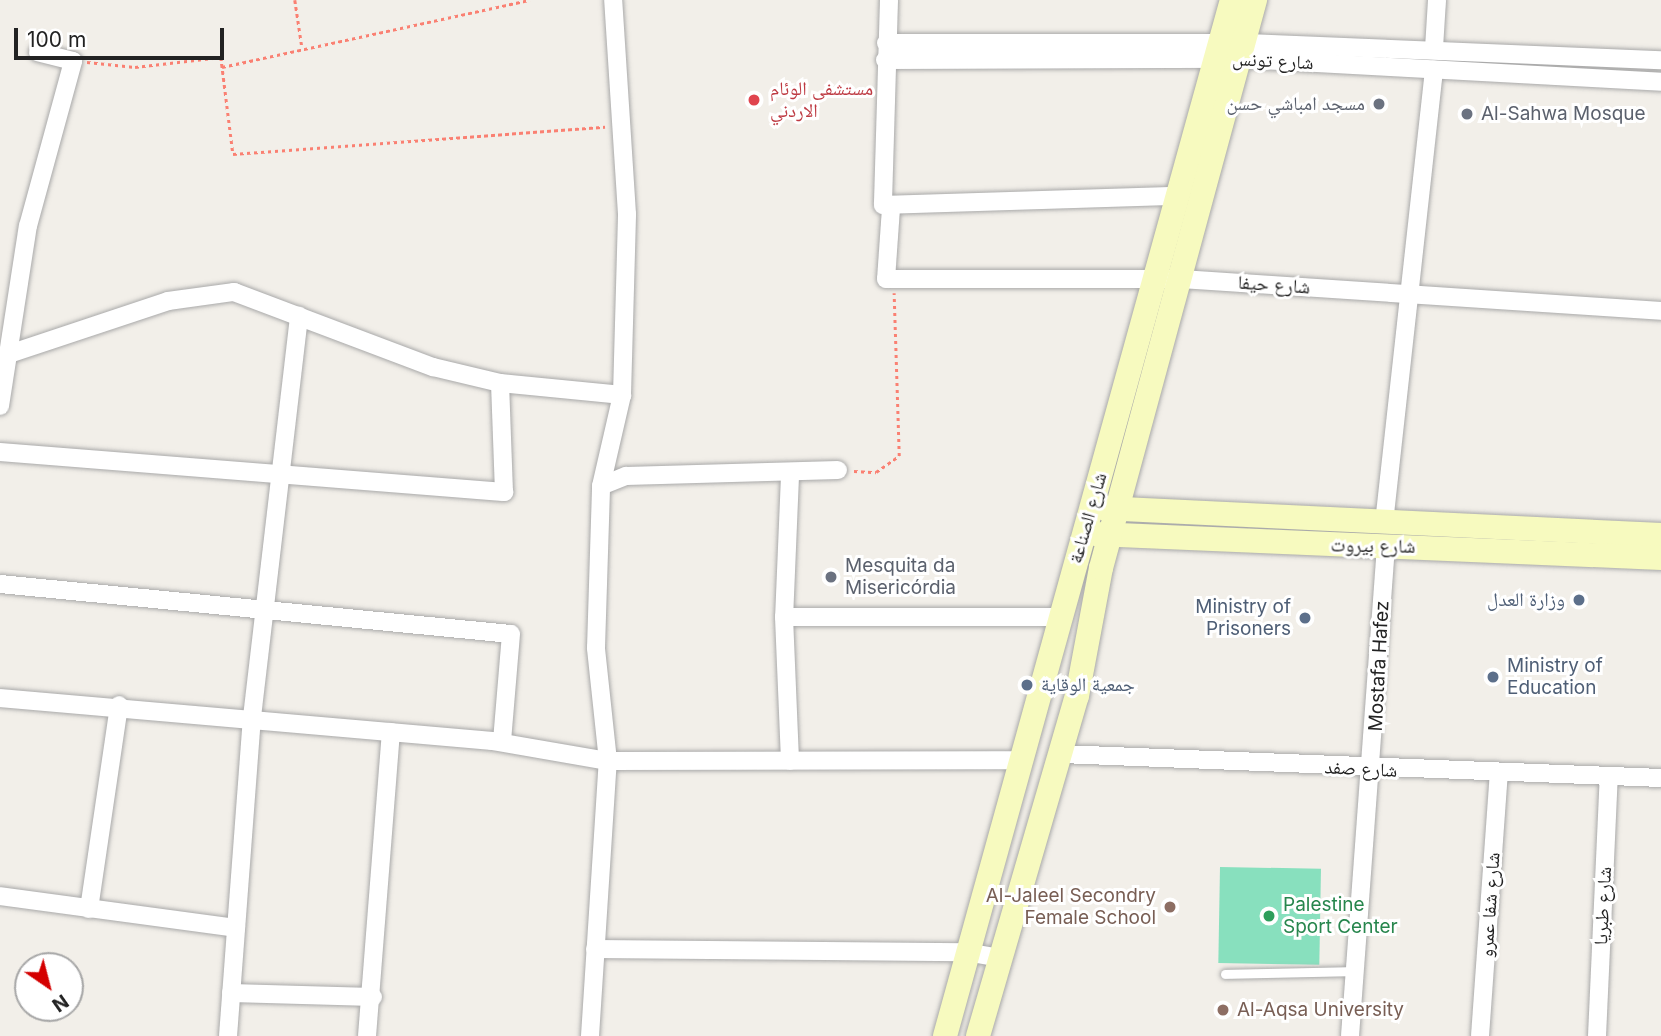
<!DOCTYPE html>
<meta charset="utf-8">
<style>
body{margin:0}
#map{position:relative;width:1661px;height:1036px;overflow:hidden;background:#f2efe9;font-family:Inter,"Noto Naskh Arabic",sans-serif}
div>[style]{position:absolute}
.pitch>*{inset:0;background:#88e0be;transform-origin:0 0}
.path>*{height:2.5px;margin-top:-1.25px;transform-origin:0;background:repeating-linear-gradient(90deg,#fa8072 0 3.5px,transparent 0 7px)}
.roads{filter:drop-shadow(0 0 2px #a9a9a9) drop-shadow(0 0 2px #a9a9a9)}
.service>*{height:9px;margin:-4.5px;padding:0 4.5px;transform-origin:4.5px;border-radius:4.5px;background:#fff}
.minor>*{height:18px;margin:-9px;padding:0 9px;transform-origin:9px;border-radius:9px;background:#fff}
.secondary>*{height:24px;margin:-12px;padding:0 12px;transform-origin:12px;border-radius:12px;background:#f7fabf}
.dots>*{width:19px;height:19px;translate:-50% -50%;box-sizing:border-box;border:4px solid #fff;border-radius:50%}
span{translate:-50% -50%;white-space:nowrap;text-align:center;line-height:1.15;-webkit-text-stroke:6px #fff;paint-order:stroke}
.street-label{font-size:19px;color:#222}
.health-label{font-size:19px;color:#be3a42}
.left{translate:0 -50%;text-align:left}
.worship-label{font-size:19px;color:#5b616d}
.right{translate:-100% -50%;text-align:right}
.service-label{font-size:19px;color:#4e5e75}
.education-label{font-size:19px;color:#785e54}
.leisure-label{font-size:19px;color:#27864d}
.north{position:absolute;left:14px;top:952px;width:70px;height:70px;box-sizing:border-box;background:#fff;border:2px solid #a7a7a7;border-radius:50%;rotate:145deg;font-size:19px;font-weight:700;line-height:28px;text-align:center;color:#222}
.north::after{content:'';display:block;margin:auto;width:24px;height:32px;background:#d40000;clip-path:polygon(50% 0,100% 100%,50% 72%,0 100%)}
.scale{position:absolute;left:14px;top:28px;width:210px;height:32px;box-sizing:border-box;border:4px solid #222;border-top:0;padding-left:9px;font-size:21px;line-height:24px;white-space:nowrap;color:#222;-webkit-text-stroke:5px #fff;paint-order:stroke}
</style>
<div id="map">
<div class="pitch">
<i style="left:1220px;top:867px;width:101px;height:96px;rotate:1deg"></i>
</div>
<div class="path">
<i style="left:295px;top:0;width:48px;rotate:81.5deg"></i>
<i style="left:87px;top:62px;width:48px;rotate:5.9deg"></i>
<i style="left:135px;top:67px;width:87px;rotate:-6.6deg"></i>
<i style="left:221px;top:57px;width:98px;rotate:82.9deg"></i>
<i style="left:233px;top:154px;width:373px;rotate:-4.2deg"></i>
<i style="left:222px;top:67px;width:315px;rotate:-12.3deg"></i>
<i style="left:854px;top:471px;width:22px;rotate:3deg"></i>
<i style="left:876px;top:472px;width:28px;rotate:-35deg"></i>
<i style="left:899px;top:456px;width:163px;rotate:-91.8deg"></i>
</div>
<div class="roads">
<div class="service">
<i style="left:1225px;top:974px;width:129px;rotate:-1.3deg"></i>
</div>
<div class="minor">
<i style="left:889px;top:0;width:205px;rotate:91.7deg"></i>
<i style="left:883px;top:205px;width:294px;rotate:-1.8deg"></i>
<i style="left:886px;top:43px;width:361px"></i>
<i style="left:1247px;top:43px;width:414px;rotate:2.4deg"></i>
<i style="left:1434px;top:48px;width:48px;rotate:-86.4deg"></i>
<i style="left:885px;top:60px;width:358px;rotate:-0.2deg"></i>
<i style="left:1243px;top:59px;width:419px;rotate:3.1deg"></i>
<i style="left:891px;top:208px;width:71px;rotate:94deg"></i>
<i style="left:886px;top:279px;width:295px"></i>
<i style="left:1181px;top:279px;width:481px;rotate:3.8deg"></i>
<i style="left:0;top:357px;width:177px;rotate:-18.4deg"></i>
<i style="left:168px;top:301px;width:67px;rotate:-7.8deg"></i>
<i style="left:234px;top:292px;width:213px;rotate:20.7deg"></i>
<i style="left:433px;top:367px;width:69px;rotate:13.4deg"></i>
<i style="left:500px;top:383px;width:123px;rotate:5.6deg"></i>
<i style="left:0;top:406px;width:182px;rotate:-81.2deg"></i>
<i style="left:28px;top:226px;width:171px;rotate:-74.7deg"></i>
<i style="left:73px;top:61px;width:36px;rotate:-166deg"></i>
<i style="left:0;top:452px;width:506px;rotate:4.54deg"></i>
<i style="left:504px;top:492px;width:109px;rotate:-92.1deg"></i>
<i style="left:790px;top:476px;width:141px;rotate:92.4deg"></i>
<i style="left:784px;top:617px;width:144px;rotate:87.6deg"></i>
<i style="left:601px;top:486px;width:27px;rotate:-22deg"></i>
<i style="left:626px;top:476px;width:212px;rotate:-1.6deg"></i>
<i style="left:1384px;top:523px;width:456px;rotate:-83.7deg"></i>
<i style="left:0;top:584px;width:513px;rotate:5.59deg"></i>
<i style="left:511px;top:634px;width:108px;rotate:94.8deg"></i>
<i style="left:784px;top:617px;width:274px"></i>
<i style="left:0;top:698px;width:494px;rotate:5deg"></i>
<i style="left:492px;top:741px;width:118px;rotate:9.8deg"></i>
<i style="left:608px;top:761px;width:411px;rotate:-0.1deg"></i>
<i style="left:1061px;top:754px;width:600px;rotate:2.29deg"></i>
<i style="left:0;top:896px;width:238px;rotate:7.7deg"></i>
<i style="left:89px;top:909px;width:206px;rotate:-81.6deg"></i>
<i style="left:595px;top:949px;width:371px;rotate:0.5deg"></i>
<i style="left:966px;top:952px;width:34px;rotate:10deg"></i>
<i style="left:231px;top:993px;width:142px;rotate:1.6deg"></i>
<i style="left:228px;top:1036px;width:320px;rotate:-85.7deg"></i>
<i style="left:252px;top:717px;width:404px;rotate:-83.3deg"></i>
<i style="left:367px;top:1036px;width:305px;rotate:-85.5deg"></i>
<i style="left:590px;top:1036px;width:276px;rotate:-86.3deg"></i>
<i style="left:608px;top:761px;width:114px;rotate:-96.1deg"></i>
<i style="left:596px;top:648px;width:162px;rotate:-88.2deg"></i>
<i style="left:601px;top:486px;width:93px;rotate:-77deg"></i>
<i style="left:622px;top:395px;width:181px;rotate:-88.4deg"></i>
<i style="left:627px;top:214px;width:214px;rotate:-93.7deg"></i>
<i style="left:1350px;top:1036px;width:490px;rotate:-85.8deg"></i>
<i style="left:1480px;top:1036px;width:263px;rotate:-85.9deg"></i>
<i style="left:1597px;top:1036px;width:260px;rotate:-87.4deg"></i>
</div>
<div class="secondary">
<i style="left:1102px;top:508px;width:560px;rotate:2.77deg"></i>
<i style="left:1095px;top:534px;width:567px;rotate:2.43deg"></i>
<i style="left:945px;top:1036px;width:1075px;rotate:-74.52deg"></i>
<i style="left:978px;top:1036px;width:354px;rotate:-73.8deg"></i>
<i style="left:1077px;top:696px;width:130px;rotate:-79.4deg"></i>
<i style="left:1101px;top:568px;width:589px;rotate:-74.83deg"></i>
</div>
</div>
<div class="dots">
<i style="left:754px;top:100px;background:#e0444e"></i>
<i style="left:1379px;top:104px;background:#6b7280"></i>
<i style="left:1467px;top:114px;background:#6b7280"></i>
<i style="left:831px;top:577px;background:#6b7280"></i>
<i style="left:1579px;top:600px;background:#5c6f8a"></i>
<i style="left:1305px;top:618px;background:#5c6f8a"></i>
<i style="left:1493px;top:677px;background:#5c6f8a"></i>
<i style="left:1027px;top:685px;background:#5c6f8a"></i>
<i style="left:1170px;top:907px;background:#8d6e63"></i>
<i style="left:1269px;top:916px;background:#2e9e5b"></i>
<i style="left:1223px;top:1010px;background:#8d6e63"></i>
</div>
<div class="street-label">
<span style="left:1273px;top:61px;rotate:3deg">شارع تونس</span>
<span style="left:1274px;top:285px;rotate:4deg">شارع حيفا</span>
<span style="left:1088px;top:518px;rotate:-74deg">شارع الصناعة</span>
<span style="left:1373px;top:546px;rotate:1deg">شارع بيروت</span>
<span style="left:1379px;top:666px;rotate:-87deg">Mostafa Hafez</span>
<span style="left:1361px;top:769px;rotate:3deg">شارع صفد</span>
<span style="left:1490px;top:905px;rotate:-86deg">شارع شفا عمرو</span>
<span style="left:1603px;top:906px;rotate:-87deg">شارع طبريا</span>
</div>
<div class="health-label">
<span class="left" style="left:770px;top:100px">مستشفى الوئام<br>الاردني</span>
</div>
<div class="worship-label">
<span class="right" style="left:1365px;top:104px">مسجد امباشي حسن</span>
<span class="left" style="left:1481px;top:114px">Al-Sahwa Mosque</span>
<span class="left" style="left:845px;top:577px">Mesquita da<br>Misericórdia</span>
</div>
<div class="service-label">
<span class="right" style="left:1565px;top:600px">وزارة العدل</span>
<span class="right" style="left:1291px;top:618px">Ministry of<br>Prisoners</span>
<span class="left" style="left:1507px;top:677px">Ministry of<br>Education</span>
<span class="left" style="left:1041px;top:685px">جمعية الوقاية</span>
</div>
<div class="education-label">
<span class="right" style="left:1156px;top:907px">Al-Jaleel Secondry<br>Female School</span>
<span class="left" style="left:1237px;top:1010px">Al-Aqsa University</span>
</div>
<div class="leisure-label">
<span class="left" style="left:1283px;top:916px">Palestine<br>Sport Center</span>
</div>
<div class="north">N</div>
<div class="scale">100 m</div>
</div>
